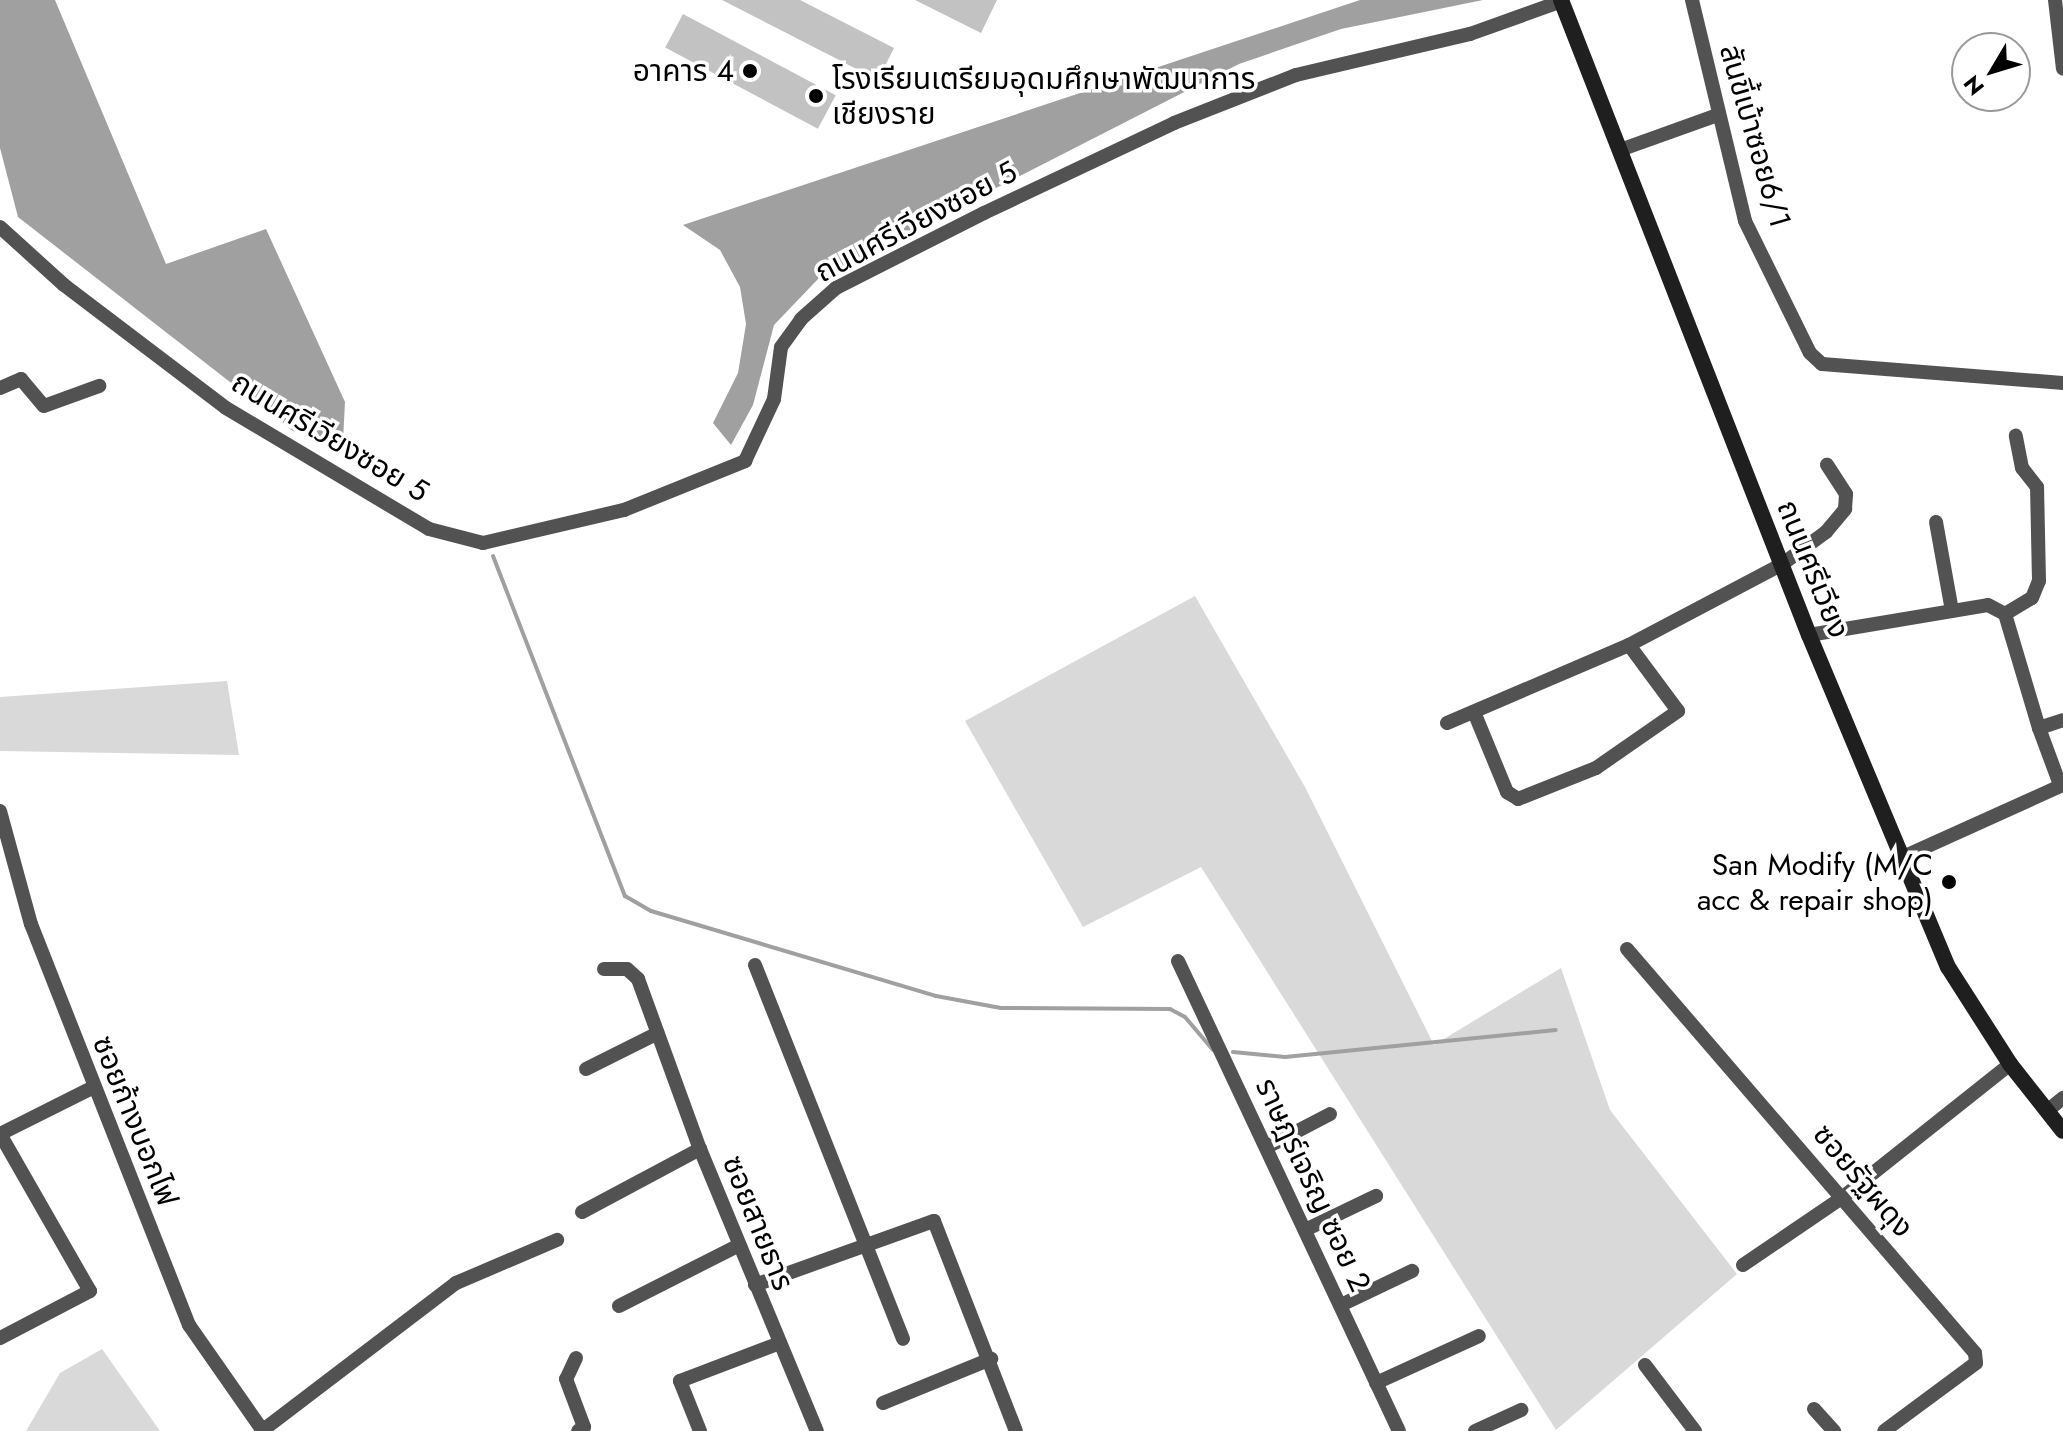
<!DOCTYPE html>
<meta charset="utf-8">
<style>
body{margin:0}
#map{position:relative;width:2063px;height:1431px;overflow:hidden;background:#fff;font-family:Jost,"Noto Sans Thai",sans-serif}
div>[style]{position:absolute}
.green>*{inset:0;background:#d9d9d9}
.water>*{inset:0;background:#a0a0a0}
.stream>*{height:4px;margin:-2px;padding:0 2px;transform-origin:2px;border-radius:2px;background:#a0a0a0}
.building>*{inset:0;background:#c2c2c2;transform-origin:0 0}
.minor>*{height:14px;margin:-7px;padding:0 7px;transform-origin:7px;border-radius:7px;background:#525252}
.secondary>*{height:16px;margin:-8px;padding:0 8px;transform-origin:8px;border-radius:8px;background:#1f1f1f}
.dots>*{width:22px;height:22px;translate:-50% -50%;box-sizing:border-box;border:4px solid #fff;border-radius:50%}
span{translate:-50% -50%;white-space:nowrap;text-align:center;line-height:1.15;-webkit-text-stroke:7px #fff;paint-order:stroke}
.poi-label{font-size:30px;color:#000}
.right{translate:-100% -50%;text-align:right}
.left{translate:0 -50%;text-align:left}
.street-label{font-size:30px;color:#000}
.north{position:absolute;left:1951px;top:32px;width:80px;height:80px;box-sizing:border-box;background:#fff;border:2px solid #999;border-radius:50%;rotate:232deg;font-size:22px;font-weight:700;line-height:32px;text-align:center;color:#000}
.north::after{content:'';display:block;margin:auto;width:28px;height:36px;background:#000;clip-path:polygon(50% 0,100% 100%,50% 72%,0 100%)}
</style>
<div id="map">
<div class="green">
<i style="clip-path:polygon(1195px 596px,1305px 787px,1434px 1045px,1561px 968px,1610px 1110px,1737px 1274px,1556px 1430px,1201px 867px,1083px 927px,965px 721px)"></i>
<i style="clip-path:polygon(227px 681px,239px 755px,0 751px,0 697px)"></i>
<i style="clip-path:polygon(102px 1349px,160px 1431px,26px 1431px,60px 1373px)"></i>
</div>
<div class="water">
<i style="clip-path:polygon(0 0,55px 0,166px 264px,266px 229px,345px 402px,343px 441px,293px 431px,18px 217px,0 148px)"></i>
<i style="clip-path:polygon(1360px 0,1483px 0,1341px 29px,1239px 64px,818px 279px,774px 325px,753px 405px,731px 445px,713px 423px,738px 373px,746px 324px,740px 287px,720px 250px,683px 225px)"></i>
</div>
<div class="stream">
<i style="left:493px;top:556px;width:365px;rotate:68.8deg"></i>
<i style="left:625px;top:896px;width:30px;rotate:30deg"></i>
<i style="left:651px;top:911px;width:297px;rotate:16.6deg"></i>
<i style="left:936px;top:996px;width:66px;rotate:10.5deg"></i>
<i style="left:1001px;top:1008px;width:169px;rotate:0.3deg"></i>
<i style="left:1170px;top:1009px;width:17px;rotate:28deg"></i>
<i style="left:1185px;top:1017px;width:43px;rotate:49.7deg"></i>
<i style="left:1233px;top:1052px;width:52px;rotate:5.5deg"></i>
<i style="left:1285px;top:1057px;width:272px;rotate:-5.7deg"></i>
</div>
<div class="building">
<i style="clip-path:polygon(722px 0,800px 0,894px 48px,878px 80px)"></i>
<i style="clip-path:polygon(915px 0,997px 0,981px 33px)"></i>
<i style="left:683px;top:14px;width:173px;height:38px;rotate:28deg"></i>
</div>
<div class="minor">
<i style="left:1692px;top:0;width:227px;rotate:76.5deg"></i>
<i style="left:1745px;top:221px;width:147px;rotate:63.8deg"></i>
<i style="left:1810px;top:353px;width:16px;rotate:43deg"></i>
<i style="left:1822px;top:364px;width:242px;rotate:4.5deg"></i>
<i style="left:2055px;top:0;width:69px;rotate:83.4deg"></i>
<i style="left:1620px;top:150px;width:104px;rotate:-19.7deg"></i>
<i style="left:0;top:227px;width:86px;rotate:42.2deg"></i>
<i style="left:64px;top:285px;width:203px;rotate:37.2deg"></i>
<i style="left:226px;top:408px;width:236px;rotate:30.8deg"></i>
<i style="left:429px;top:529px;width:56px;rotate:14.5deg"></i>
<i style="left:483px;top:543px;width:145px;rotate:-13.2deg"></i>
<i style="left:624px;top:510px;width:131px;rotate:-22deg"></i>
<i style="left:745px;top:461px;width:68px;rotate:-64.9deg"></i>
<i style="left:774px;top:399px;width:52px;rotate:-82.3deg"></i>
<i style="left:781px;top:347px;width:34px;rotate:-54deg"></i>
<i style="left:801px;top:319px;width:47px;rotate:-41.5deg"></i>
<i style="left:836px;top:288px;width:166px;rotate:-26.9deg"></i>
<i style="left:984px;top:213px;width:210px;rotate:-25.3deg"></i>
<i style="left:1174px;top:123px;width:131px;rotate:-21.5deg"></i>
<i style="left:1296px;top:75px;width:179px;rotate:-13.3deg"></i>
<i style="left:1470px;top:34px;width:98px;rotate:-19.7deg"></i>
<i style="left:0;top:388px;width:23px;rotate:-23deg"></i>
<i style="left:21px;top:379px;width:35px;rotate:50deg"></i>
<i style="left:44px;top:406px;width:59px;rotate:-20deg"></i>
<i style="left:1936px;top:522px;width:90px;rotate:79.8deg"></i>
<i style="left:2005px;top:614px;width:31px;rotate:-31deg"></i>
<i style="left:2032px;top:598px;width:18px;rotate:-68deg"></i>
<i style="left:2039px;top:581px;width:94px;rotate:-91.2deg"></i>
<i style="left:2037px;top:487px;width:24px;rotate:-128deg"></i>
<i style="left:2022px;top:468px;width:33px;rotate:-101deg"></i>
<i style="left:1809px;top:635px;width:181px;rotate:-9.5deg"></i>
<i style="left:1988px;top:605px;width:19px;rotate:28deg"></i>
<i style="left:2005px;top:614px;width:119px;rotate:73.4deg"></i>
<i style="left:2039px;top:728px;width:25px;rotate:-18deg"></i>
<i style="left:1474px;top:712px;width:87px;rotate:67.6deg"></i>
<i style="left:1507px;top:792px;width:13px;rotate:32deg"></i>
<i style="left:1518px;top:799px;width:84px;rotate:-21.7deg"></i>
<i style="left:1596px;top:768px;width:100px;rotate:-34.8deg"></i>
<i style="left:1678px;top:711px;width:82px;rotate:-126.6deg"></i>
<i style="left:1447px;top:723px;width:198px;rotate:-23.2deg"></i>
<i style="left:1629px;top:645px;width:172px;rotate:-27.8deg"></i>
<i style="left:1781px;top:565px;width:56px;rotate:-36.3deg"></i>
<i style="left:1826px;top:532px;width:30px;rotate:-50deg"></i>
<i style="left:1845px;top:509px;width:15px;rotate:-86deg"></i>
<i style="left:1846px;top:494px;width:35px;rotate:-123deg"></i>
<i style="left:2039px;top:728px;width:58px;rotate:69.7deg"></i>
<i style="left:0;top:811px;width:117px;rotate:74.7deg"></i>
<i style="left:31px;top:924px;width:431px;rotate:68.5deg"></i>
<i style="left:189px;top:1325px;width:129px;rotate:55.1deg"></i>
<i style="left:1901px;top:858px;width:178px;rotate:-24.3deg"></i>
<i style="left:1627px;top:949px;width:533px;rotate:49.26deg"></i>
<i style="left:1975px;top:1353px;width:10px;rotate:84deg"></i>
<i style="left:1976px;top:1363px;width:114px;rotate:143.5deg"></i>
<i style="left:1178px;top:961px;width:519px;rotate:64.82deg"></i>
<i style="left:755px;top:965px;width:402px;rotate:68.4deg"></i>
<i style="left:604px;top:969px;width:23px"></i>
<i style="left:627px;top:969px;width:15px;rotate:42deg"></i>
<i style="left:638px;top:979px;width:181px;rotate:70deg"></i>
<i style="left:700px;top:1149px;width:305px;rotate:67.5deg"></i>
<i style="left:586px;top:1069px;width:80px;rotate:-26.6deg"></i>
<i style="left:2047px;top:1111px;width:21px;rotate:-39deg"></i>
<i style="left:0;top:1134px;width:181px;rotate:60.2deg"></i>
<i style="left:90px;top:1291px;width:102px;rotate:152.4deg"></i>
<i style="left:0;top:1134px;width:103px;rotate:-26.6deg"></i>
<i style="left:1267px;top:1147px;width:71px;rotate:-27.6deg"></i>
<i style="left:582px;top:1212px;width:134px;rotate:-28.1deg"></i>
<i style="left:1305px;top:1230px;width:79px;rotate:-25.6deg"></i>
<i style="left:1743px;top:1265px;width:121px;rotate:-34.2deg"></i>
<i style="left:1843px;top:1197px;width:213px;rotate:-38.5deg"></i>
<i style="left:755px;top:1285px;width:190px;rotate:-19.7deg"></i>
<i style="left:934px;top:1221px;width:225px;rotate:68.7deg"></i>
<i style="left:1341px;top:1305px;width:79px;rotate:-25.6deg"></i>
<i style="left:619px;top:1306px;width:135px;rotate:-26.9deg"></i>
<i style="left:576px;top:1358px;width:23px;rotate:115deg"></i>
<i style="left:566px;top:1379px;width:51px;rotate:69.4deg"></i>
<i style="left:584px;top:1427px;width:7px;rotate:146deg"></i>
<i style="left:1645px;top:1365px;width:83px;rotate:52.9deg"></i>
<i style="left:1376px;top:1383px;width:113px;rotate:-24.5deg"></i>
<i style="left:883px;top:1403px;width:117px;rotate:-22.2deg"></i>
<i style="left:1814px;top:1409px;width:30px;rotate:48deg"></i>
<i style="left:263px;top:1430px;width:243px;rotate:-37.3deg"></i>
<i style="left:456px;top:1283px;width:110px;rotate:-23.1deg"></i>
<i style="left:700px;top:1431px;width:54px;rotate:-111.8deg"></i>
<i style="left:680px;top:1381px;width:107px;rotate:-20.8deg"></i>
<i style="left:1475px;top:1431px;width:51px;rotate:-24.5deg"></i>
</div>
<div class="secondary">
<i style="left:1561px;top:0;width:682px;rotate:68.67deg"></i>
<i style="left:1809px;top:635px;width:360px;rotate:67.3deg"></i>
<i style="left:1948px;top:967px;width:115px;rotate:57.4deg"></i>
<i style="left:2010px;top:1064px;width:85px;rotate:51.7deg"></i>
</div>
<div class="dots">
<i style="left:750px;top:71px;background:#000"></i>
<i style="left:816px;top:96px;background:#000"></i>
<i style="left:1949px;top:882px;background:#000"></i>
</div>
<div class="poi-label">
<span class="right" style="left:734px;top:71px">อาคาร 4</span>
<span class="left" style="left:832px;top:96px">โรงเรียนเตรียมอุดมศึกษาพัฒนาการ<br>เชียงราย</span>
<span class="right" style="left:1933px;top:882px">San Modify (M/C<br>acc &amp; repair shop)</span>
</div>
<div class="street-label">
<span style="left:1755px;top:136px;rotate:74deg">สันขี้เบ้าซอย6/1</span>
<span style="left:916px;top:222px;rotate:-28deg">ถนนศรีเวียงซอย 5</span>
<span style="left:330px;top:437px;rotate:31deg">ถนนศรีเวียงซอย 5</span>
<span style="left:1813px;top:569px;rotate:68deg">ถนนศรีเวียง</span>
<span style="left:135px;top:1121px;rotate:68deg">ซอยก้างบอกไฟ</span>
<span style="left:1863px;top:1181px;rotate:50deg">ซอยรัฐผดุง</span>
<span style="left:1313px;top:1185px;rotate:65deg">ราษฎร์เจริญ ซอย 2</span>
<span style="left:758px;top:1223px;rotate:68deg">ซอยสายธาร</span>
</div>
<div class="north">N</div>
</div>
